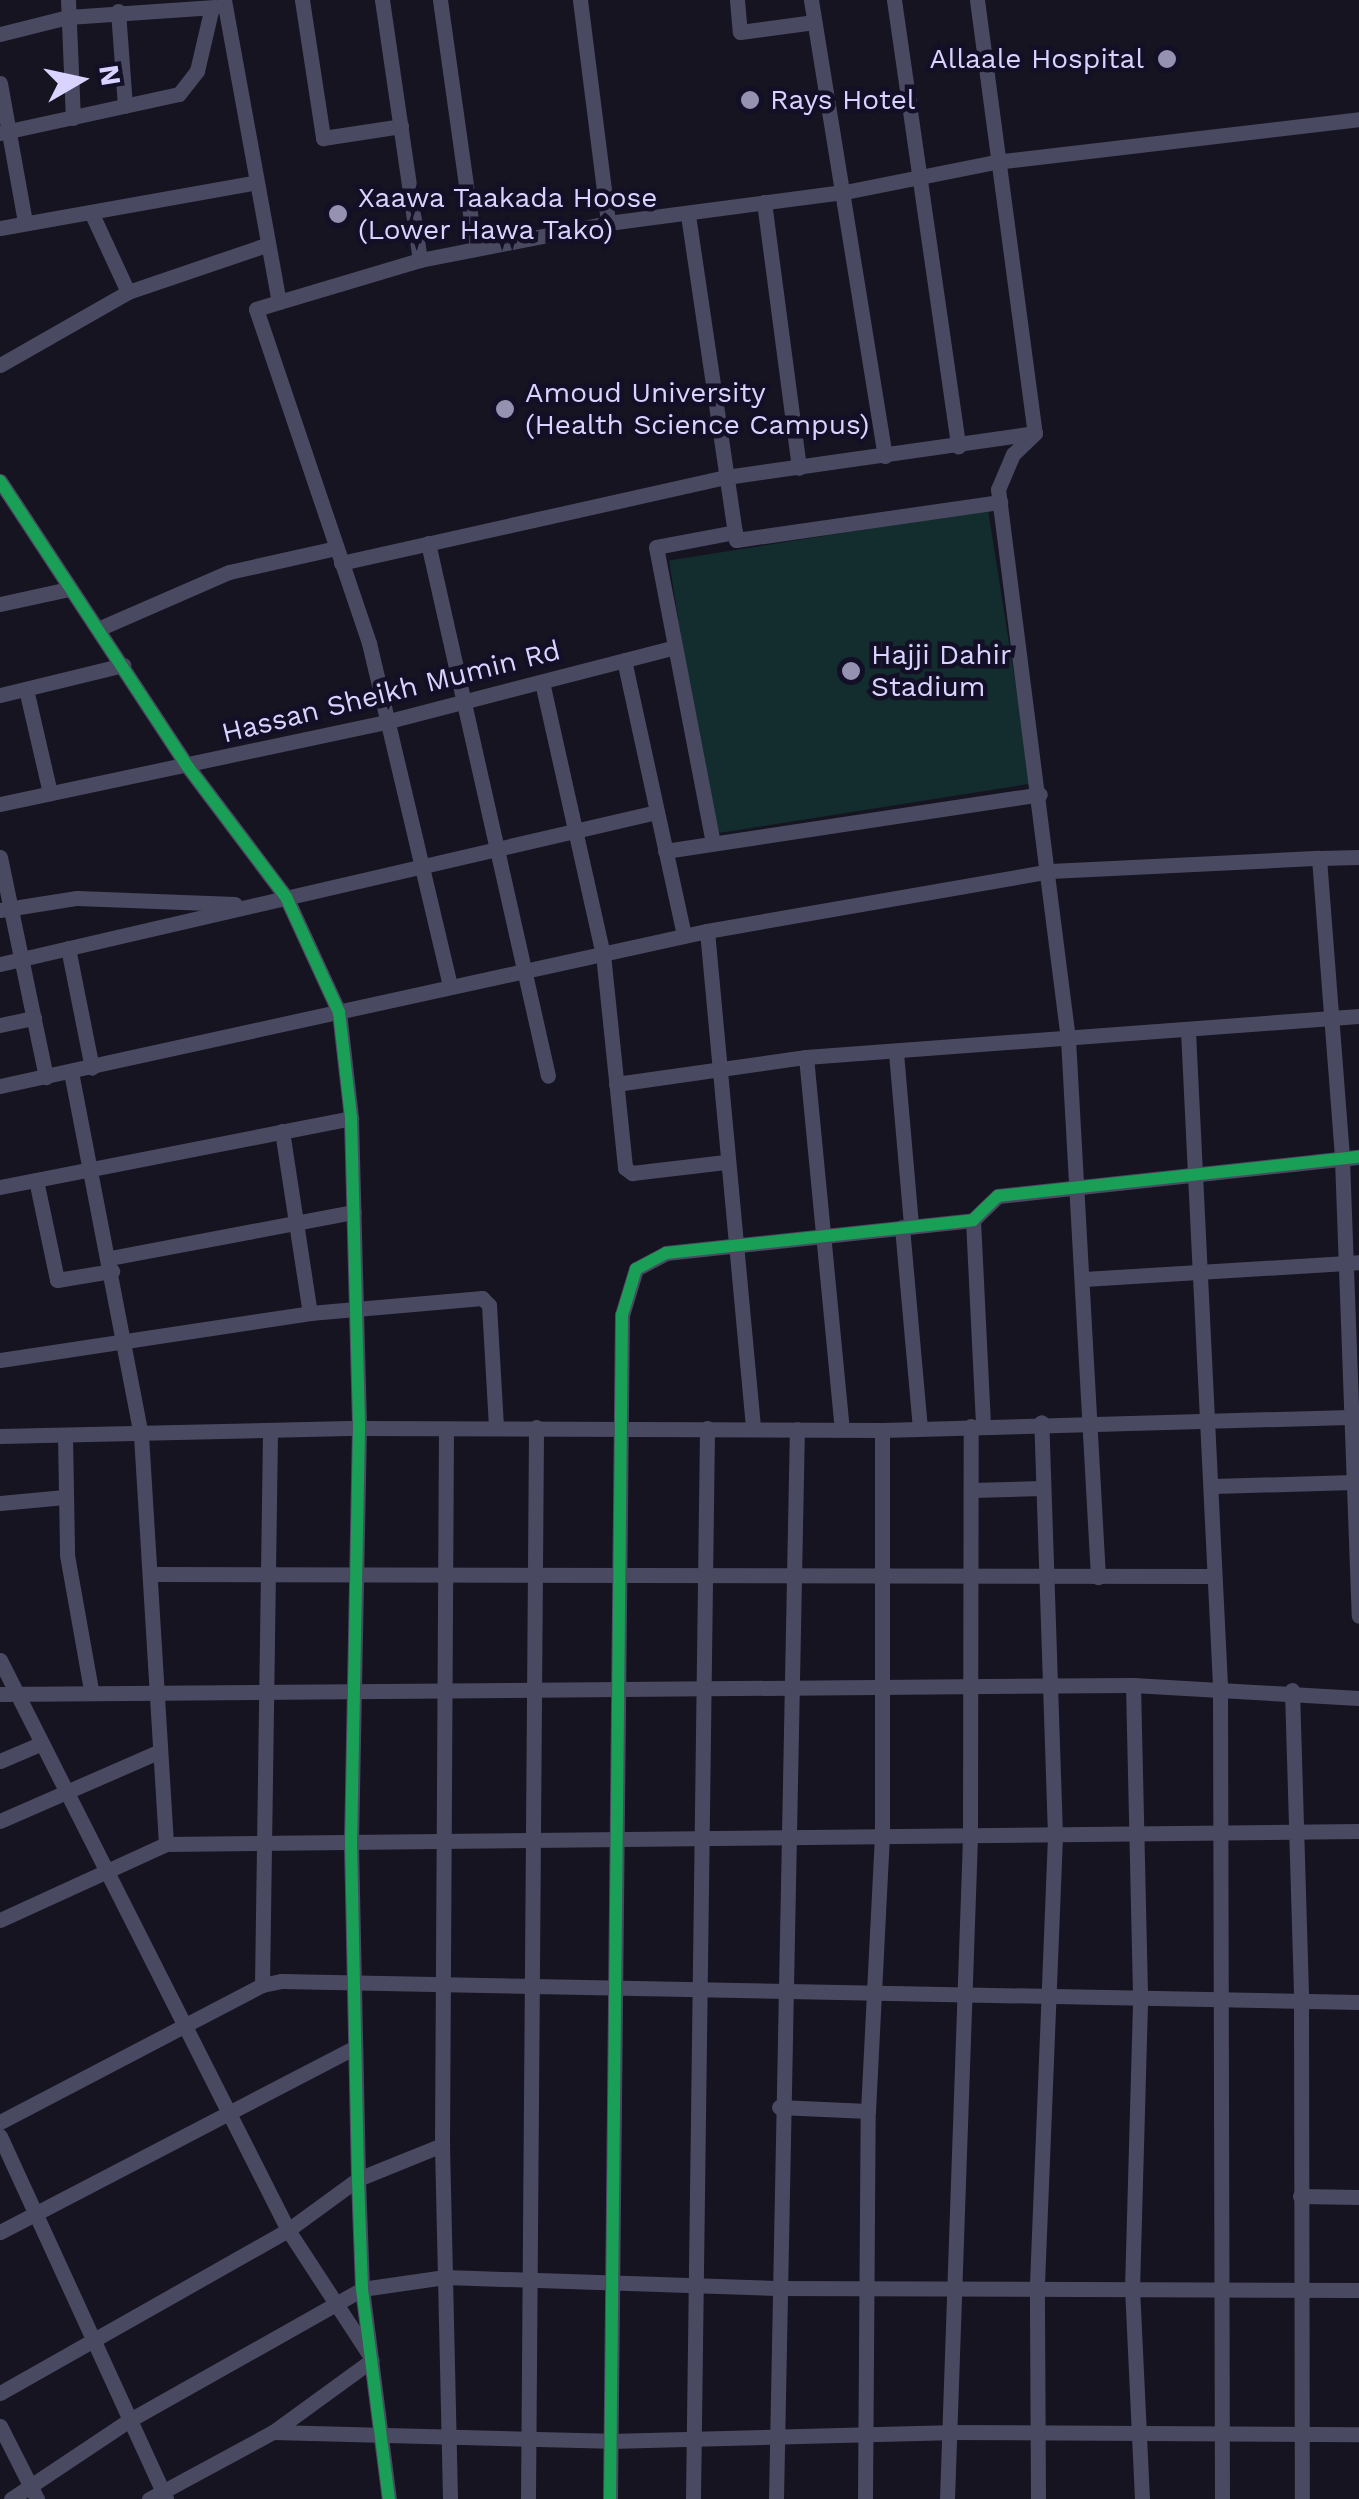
<!DOCTYPE html>
<style>
body{margin:0}
#map{position:relative;width:1359px;height:2499px;overflow:hidden;background:#161421;font-family:"Work Sans",sans-serif}
div>[style]{position:absolute}
.green>*{inset:0;background:#132c2d;transform-origin:0 0}
.minor>*{height:15px;margin:-7.5px;padding:0 7.5px;transform-origin:7.5px;border-radius:7.5px;background:#4a4962}
.cycleway>*{height:12px;margin:-6px;padding:0 6px;transform-origin:6px;border-radius:6px;background:#1a9f57}
.dots>*{width:28px;height:28px;translate:-50% -50%;box-sizing:border-box;border:5px solid #130f26;border-radius:50%}
span{translate:-50% -50%;white-space:nowrap;text-align:center;line-height:1.15;-webkit-text-stroke:9px #130f26;paint-order:stroke}
.poi-label{font-size:28px;color:#d9d4ff}
.right{translate:-100% -50%;text-align:right}
.left{translate:0 -50%;text-align:left}
.street-label{font-size:28px;color:#d9d4ff}
.north{position:absolute;left:30px;top:30px;width:100px;height:100px;-webkit-text-stroke:8px #130f26;paint-order:stroke;rotate:81deg;font-size:28px;font-weight:700;line-height:40px;text-align:center;color:#d9d4ff}
.north::after{content:'';display:block;margin:auto;width:35px;height:45px;background:#d9d4ff;clip-path:polygon(50% 0,100% 100%,50% 72%,0 100%)}
</style>
<div id="map">
<div class="green">
<i style="left:988px;top:510px;width:277px;height:323px;rotate:81deg"></i>
</div>
<div class="minor">
<i style="left:68px;top:0;width:118px;rotate:87.6deg"></i>
<i style="left:224px;top:0;width:307px;rotate:79.7deg"></i>
<i style="left:279px;top:302px;width:147px;rotate:-16.6deg"></i>
<i style="left:420px;top:260px;width:192px;rotate:-11.1deg"></i>
<i style="left:608px;top:223px;width:239px;rotate:-7.5deg"></i>
<i style="left:845px;top:192px;width:153px;rotate:-11.3deg"></i>
<i style="left:995px;top:162px;width:367px;rotate:-6.7deg"></i>
<i style="left:302px;top:0;width:140px;rotate:81.3deg"></i>
<i style="left:323px;top:138px;width:79px;rotate:-8.7deg"></i>
<i style="left:382px;top:0;width:263px;rotate:81.7deg"></i>
<i style="left:440px;top:0;width:251px;rotate:82deg"></i>
<i style="left:580px;top:0;width:225px;rotate:82.8deg"></i>
<i style="left:737px;top:0;width:32px;rotate:85deg"></i>
<i style="left:740px;top:32px;width:75px;rotate:-7.7deg"></i>
<i style="left:811px;top:0;width:462px;rotate:80.8deg"></i>
<i style="left:894px;top:0;width:451px;rotate:81.8deg"></i>
<i style="left:977px;top:0;width:437px;rotate:82.4deg"></i>
<i style="left:118px;top:11px;width:95px;rotate:85.8deg"></i>
<i style="left:0;top:34px;width:70px;rotate:-14deg"></i>
<i style="left:68px;top:17px;width:147px;rotate:-3.9deg"></i>
<i style="left:0;top:83px;width:141px;rotate:79.8deg"></i>
<i style="left:0;top:133px;width:183px;rotate:-12.3deg"></i>
<i style="left:179px;top:94px;width:29px;rotate:-52deg"></i>
<i style="left:197px;top:71px;width:62px;rotate:-76.9deg"></i>
<i style="left:764px;top:202px;width:268px;rotate:82.5deg"></i>
<i style="left:91px;top:212px;width:88px;rotate:65.2deg"></i>
<i style="left:688px;top:215px;width:320px;rotate:81.6deg"></i>
<i style="left:735px;top:532px;width:80px;rotate:169.2deg"></i>
<i style="left:656px;top:547px;width:301px;rotate:79.1deg"></i>
<i style="left:0;top:228px;width:257px;rotate:-10.1deg"></i>
<i style="left:279px;top:302px;width:24px;rotate:163deg"></i>
<i style="left:256px;top:309px;width:353px;rotate:71.3deg"></i>
<i style="left:369px;top:643px;width:351px;rotate:76.7deg"></i>
<i style="left:0;top:365px;width:147px;rotate:-29.7deg"></i>
<i style="left:128px;top:292px;width:146px;rotate:-18.8deg"></i>
<i style="left:0;top:481px;width:342px;rotate:56.7deg"></i>
<i style="left:188px;top:767px;width:163px;rotate:53deg"></i>
<i style="left:286px;top:897px;width:127px;rotate:65.3deg"></i>
<i style="left:339px;top:1012px;width:107px;rotate:83.5deg"></i>
<i style="left:351px;top:1118px;width:310px;rotate:88.5deg"></i>
<i style="left:359px;top:1428px;width:415px;rotate:91.1deg"></i>
<i style="left:351px;top:1843px;width:336px;rotate:88.8deg"></i>
<i style="left:358px;top:2179px;width:110px;rotate:87.9deg"></i>
<i style="left:362px;top:2289px;width:212px;rotate:82.7deg"></i>
<i style="left:735px;top:532px;width:8px;rotate:83deg"></i>
<i style="left:736px;top:540px;width:267px;rotate:-8.2deg"></i>
<i style="left:428px;top:543px;width:546px;rotate:77.31deg"></i>
<i style="left:341px;top:563px;width:394px;rotate:-12.6deg"></i>
<i style="left:726px;top:477px;width:312px;rotate:-8.1deg"></i>
<i style="left:1035px;top:433px;width:30px;rotate:136deg"></i>
<i style="left:1013px;top:454px;width:38px;rotate:113deg"></i>
<i style="left:998px;top:489px;width:554px;rotate:82.75deg"></i>
<i style="left:1068px;top:1039px;width:539px;rotate:86.81deg"></i>
<i style="left:0;top:604px;width:71px;rotate:-12.3deg"></i>
<i style="left:98px;top:629px;width:143px;rotate:-23.5deg"></i>
<i style="left:229px;top:572px;width:110px;rotate:-12.6deg"></i>
<i style="left:624px;top:660px;width:282px;rotate:77.7deg"></i>
<i style="left:542px;top:682px;width:279px;rotate:77.4deg"></i>
<i style="left:603px;top:954px;width:215px;rotate:84.1deg"></i>
<i style="left:625px;top:1168px;width:9px;rotate:36deg"></i>
<i style="left:632px;top:1173px;width:94px;rotate:-6.7deg"></i>
<i style="left:26px;top:689px;width:107px;rotate:77deg"></i>
<i style="left:0;top:695px;width:127px;rotate:-13.7deg"></i>
<i style="left:0;top:804px;width:398px;rotate:-12deg"></i>
<i style="left:389px;top:721px;width:295px;rotate:-14.5deg"></i>
<i style="left:665px;top:851px;width:379px;rotate:-8.6deg"></i>
<i style="left:0;top:857px;width:225px;rotate:78.2deg"></i>
<i style="left:1359px;top:857px;width:40px;rotate:178.6deg"></i>
<i style="left:1319px;top:858px;width:302px;rotate:85.6deg"></i>
<i style="left:1342px;top:1159px;width:457px;rotate:87.9deg"></i>
<i style="left:0;top:910px;width:78px;rotate:-8.9deg"></i>
<i style="left:77px;top:898px;width:158px;rotate:2.2deg"></i>
<i style="left:707px;top:931px;width:499px;rotate:84.7deg"></i>
<i style="left:68px;top:948px;width:122px;rotate:78.7deg"></i>
<i style="left:0;top:964px;width:674px;rotate:-13.03deg"></i>
<i style="left:0;top:1025px;width:35px;rotate:-12deg"></i>
<i style="left:1188px;top:1031px;width:656px;rotate:87.2deg"></i>
<i style="left:1220px;top:1686px;width:813px;rotate:89.86deg"></i>
<i style="left:896px;top:1053px;width:174px;rotate:85deg"></i>
<i style="left:806px;top:1057px;width:374px;rotate:84.5deg"></i>
<i style="left:71px;top:1072px;width:370px;rotate:79.1deg"></i>
<i style="left:141px;top:1435px;width:410px;rotate:86.5deg"></i>
<i style="left:616px;top:1084px;width:192px;rotate:-8.1deg"></i>
<i style="left:806px;top:1057px;width:555px;rotate:-4.24deg"></i>
<i style="left:0;top:1086px;width:724px;rotate:-12.37deg"></i>
<i style="left:707px;top:931px;width:348px;rotate:-9.9deg"></i>
<i style="left:1050px;top:871px;width:269px;rotate:-2.8deg"></i>
<i style="left:282px;top:1131px;width:184px;rotate:81.3deg"></i>
<i style="left:36px;top:1180px;width:102px;rotate:78.1deg"></i>
<i style="left:57px;top:1280px;width:56px;rotate:-9.3deg"></i>
<i style="left:0;top:1187px;width:358px;rotate:-11.1deg"></i>
<i style="left:973px;top:1220px;width:205px;rotate:87.2deg"></i>
<i style="left:902px;top:1227px;width:202px;rotate:84.9deg"></i>
<i style="left:110px;top:1258px;width:248px;rotate:-10.7deg"></i>
<i style="left:1084px;top:1279px;width:276px;rotate:-3.5deg"></i>
<i style="left:0;top:1360px;width:314px;rotate:-8.6deg"></i>
<i style="left:310px;top:1313px;width:173px;rotate:-5deg"></i>
<i style="left:482px;top:1298px;width:10px;rotate:45deg"></i>
<i style="left:489px;top:1305px;width:122px;rotate:86.7deg"></i>
<i style="left:446px;top:1429px;width:716px;rotate:90.32deg"></i>
<i style="left:442px;top:2145px;width:354px;rotate:88.7deg"></i>
<i style="left:65px;top:1435px;width:120px;rotate:89deg"></i>
<i style="left:67px;top:1555px;width:137px;rotate:79.9deg"></i>
<i style="left:0;top:1436px;width:359px;rotate:-1.3deg"></i>
<i style="left:359px;top:1428px;width:523px;rotate:0.22deg"></i>
<i style="left:882px;top:1430px;width:477px;rotate:-1.6deg"></i>
<i style="left:1213px;top:1486px;width:141px;rotate:-1.6deg"></i>
<i style="left:972px;top:1490px;width:70px;rotate:-1.6deg"></i>
<i style="left:0;top:1503px;width:65px;rotate:-5.3deg"></i>
<i style="left:151px;top:1574px;width:1063px;rotate:0.11deg"></i>
<i style="left:0;top:1660px;width:639px;rotate:63.19deg"></i>
<i style="left:288px;top:2230px;width:150px;rotate:56.9deg"></i>
<i style="left:1133px;top:1685px;width:318px;rotate:88.7deg"></i>
<i style="left:1140px;top:2003px;width:284px;rotate:91.6deg"></i>
<i style="left:1132px;top:2287px;width:212px;rotate:87.3deg"></i>
<i style="left:1292px;top:1690px;width:310px;rotate:88.3deg"></i>
<i style="left:1301px;top:2000px;width:499px;rotate:89.9deg"></i>
<i style="left:0;top:1694px;width:1133px;rotate:-0.46deg"></i>
<i style="left:1133px;top:1685px;width:226px;rotate:3.3deg"></i>
<i style="left:0;top:1761px;width:43px;rotate:-23deg"></i>
<i style="left:0;top:1821px;width:172px;rotate:-23.6deg"></i>
<i style="left:0;top:1920px;width:183px;rotate:-24.6deg"></i>
<i style="left:166px;top:1844px;width:1193px;rotate:-0.62deg"></i>
<i style="left:262px;top:1985px;width:554px;rotate:-89.17deg"></i>
<i style="left:779px;top:2107px;width:89px;rotate:2.6deg"></i>
<i style="left:0;top:2122px;width:296px;rotate:-27.6deg"></i>
<i style="left:262px;top:1985px;width:19px;rotate:-12deg"></i>
<i style="left:281px;top:1981px;width:1078px;rotate:1.12deg"></i>
<i style="left:0;top:2136px;width:399px;rotate:65.4deg"></i>
<i style="left:1300px;top:2196px;width:59px;rotate:1deg"></i>
<i style="left:0;top:2232px;width:400px;rotate:-27.5deg"></i>
<i style="left:0;top:2393px;width:331px;rotate:-29.5deg"></i>
<i style="left:288px;top:2230px;width:87px;rotate:-36.1deg"></i>
<i style="left:358px;top:2179px;width:91px;rotate:-22deg"></i>
<i style="left:0;top:2426px;width:82px;rotate:63.1deg"></i>
<i style="left:273px;top:2432px;width:336px;rotate:1.5deg"></i>
<i style="left:609px;top:2441px;width:338px;rotate:-1.5deg"></i>
<i style="left:947px;top:2432px;width:412px;rotate:0.3deg"></i>
<i style="left:11px;top:2499px;width:141px;rotate:-33.7deg"></i>
<i style="left:128px;top:2421px;width:269px;rotate:-29.4deg"></i>
<i style="left:362px;top:2289px;width:84px;rotate:-8.2deg"></i>
<i style="left:445px;top:2277px;width:331px;rotate:1.9deg"></i>
<i style="left:776px;top:2288px;width:583px;rotate:0.2deg"></i>
<i style="left:149px;top:2499px;width:141px;rotate:-28.4deg"></i>
<i style="left:273px;top:2432px;width:122px;rotate:-36deg"></i>
<i style="left:528px;top:2499px;width:1072px;rotate:-89.57deg"></i>
<i style="left:610px;top:2499px;width:1184px;rotate:-89.42deg"></i>
<i style="left:622px;top:1315px;width:48px;rotate:-73.1deg"></i>
<i style="left:636px;top:1269px;width:34px;rotate:-28deg"></i>
<i style="left:666px;top:1253px;width:309px;rotate:-6.1deg"></i>
<i style="left:973px;top:1220px;width:35px;rotate:-44deg"></i>
<i style="left:998px;top:1196px;width:363px;rotate:-6.2deg"></i>
<i style="left:693px;top:2499px;width:1071px;rotate:-89.25deg"></i>
<i style="left:776px;top:2499px;width:1070px;rotate:-88.88deg"></i>
<i style="left:865px;top:2499px;width:388px;rotate:-89.6deg"></i>
<i style="left:868px;top:2111px;width:274px;rotate:-87.1deg"></i>
<i style="left:882px;top:1837px;width:407px;rotate:-90deg"></i>
<i style="left:947px;top:2499px;width:663px;rotate:-88.01deg"></i>
<i style="left:970px;top:1836px;width:410px;rotate:-89.9deg"></i>
<i style="left:1038px;top:2499px;width:215px;rotate:-90.3deg"></i>
<i style="left:1037px;top:2284px;width:449px;rotate:-87.7deg"></i>
<i style="left:1055px;top:1835px;width:413px;rotate:-91.9deg"></i>
</div>
<div class="cycleway">
<i style="left:0;top:481px;width:342px;rotate:56.7deg"></i>
<i style="left:188px;top:767px;width:163px;rotate:53deg"></i>
<i style="left:286px;top:897px;width:127px;rotate:65.3deg"></i>
<i style="left:339px;top:1012px;width:107px;rotate:83.5deg"></i>
<i style="left:351px;top:1118px;width:310px;rotate:88.5deg"></i>
<i style="left:359px;top:1428px;width:415px;rotate:91.1deg"></i>
<i style="left:351px;top:1843px;width:336px;rotate:88.8deg"></i>
<i style="left:358px;top:2179px;width:110px;rotate:87.9deg"></i>
<i style="left:362px;top:2289px;width:212px;rotate:82.7deg"></i>
<i style="left:610px;top:2499px;width:1184px;rotate:-89.42deg"></i>
<i style="left:622px;top:1315px;width:48px;rotate:-73.1deg"></i>
<i style="left:636px;top:1269px;width:34px;rotate:-28deg"></i>
<i style="left:666px;top:1253px;width:309px;rotate:-6.1deg"></i>
<i style="left:973px;top:1220px;width:35px;rotate:-44deg"></i>
<i style="left:998px;top:1196px;width:363px;rotate:-6.2deg"></i>
</div>
<div class="dots">
<i style="left:1167px;top:59px;background:#9591b1"></i>
<i style="left:750px;top:100px;background:#9591b1"></i>
<i style="left:338px;top:214px;background:#9591b1"></i>
<i style="left:505px;top:409px;background:#9591b1"></i>
<i style="left:851px;top:671px;background:#9591b1"></i>
</div>
<div class="poi-label">
<span class="right" style="left:1144px;top:59px">Allaale Hospital</span>
<span class="left" style="left:770px;top:100px">Rays Hotel</span>
<span class="left" style="left:358px;top:214px">Xaawa Taakada Hoose<br>(Lower Hawa Tako)</span>
<span class="left" style="left:525px;top:409px">Amoud University<br>(Health Science Campus)</span>
<span class="left" style="left:871px;top:671px">Hajji Dahir<br>Stadium</span>
</div>
<div class="street-label">
<span style="left:391px;top:692px;rotate:-14deg">Hassan Sheikh Mumin Rd</span>
</div>
<div class="north">N</div>
</div>
